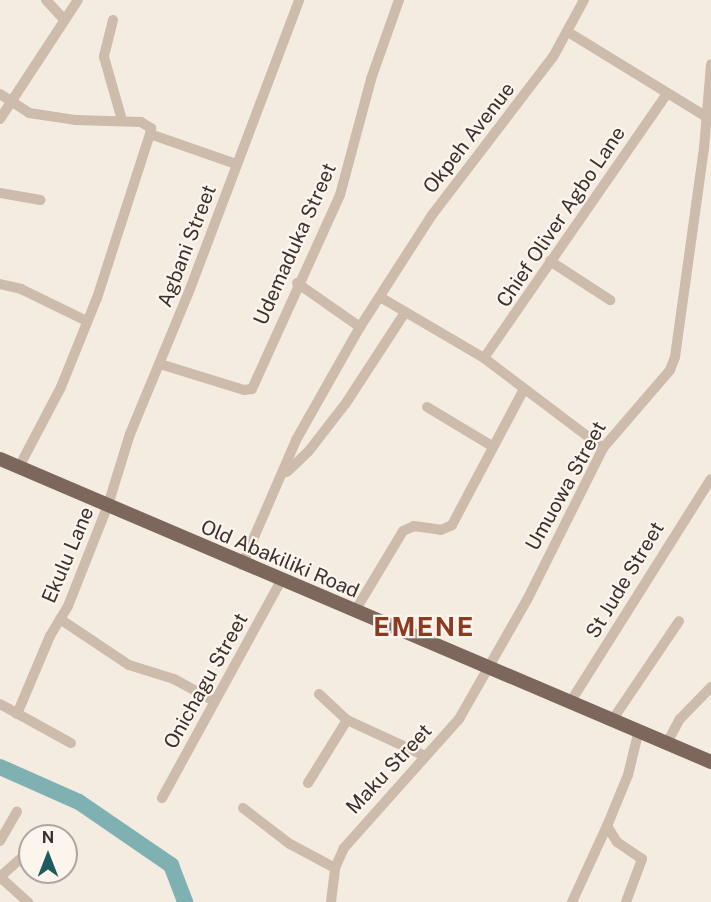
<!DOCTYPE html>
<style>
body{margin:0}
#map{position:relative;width:711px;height:902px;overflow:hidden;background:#f4ebe1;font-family:"Public Sans",sans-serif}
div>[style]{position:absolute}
.river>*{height:16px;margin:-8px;padding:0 8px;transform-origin:8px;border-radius:8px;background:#7fb0b2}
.minor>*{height:10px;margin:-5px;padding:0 5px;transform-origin:5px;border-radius:5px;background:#cdbbac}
.major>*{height:14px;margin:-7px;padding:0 7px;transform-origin:7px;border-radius:7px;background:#7d675c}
span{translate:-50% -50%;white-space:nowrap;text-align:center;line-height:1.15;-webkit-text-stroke:4.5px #fbf5ee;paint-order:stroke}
.street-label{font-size:20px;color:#3b302b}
.district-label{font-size:26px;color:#8c3b22;font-weight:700;letter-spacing:1.5px}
.north{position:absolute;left:18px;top:824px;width:60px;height:60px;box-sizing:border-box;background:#fbf5ee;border:2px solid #aea6a0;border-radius:50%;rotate:0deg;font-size:16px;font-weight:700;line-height:24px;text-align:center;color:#3b302b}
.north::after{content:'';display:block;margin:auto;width:21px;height:27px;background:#1f5a5e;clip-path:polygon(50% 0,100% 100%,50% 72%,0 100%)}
</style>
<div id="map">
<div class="river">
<i style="left:0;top:767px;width:86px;rotate:23.9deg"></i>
<i style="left:79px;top:802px;width:112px;rotate:34.4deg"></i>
<i style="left:171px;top:865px;width:40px;rotate:69deg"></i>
</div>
<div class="minor">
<i style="left:46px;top:0;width:26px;rotate:47deg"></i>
<i style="left:113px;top:20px;width:38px;rotate:104deg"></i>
<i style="left:104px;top:57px;width:66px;rotate:74.1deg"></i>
<i style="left:568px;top:32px;width:161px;rotate:31.5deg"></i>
<i style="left:0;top:94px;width:35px;rotate:33deg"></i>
<i style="left:29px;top:113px;width:48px;rotate:8.5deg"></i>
<i style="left:76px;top:120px;width:65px;rotate:1.8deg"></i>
<i style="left:141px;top:122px;width:12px;rotate:31deg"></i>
<i style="left:151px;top:128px;width:6px;rotate:99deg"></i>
<i style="left:150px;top:134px;width:91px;rotate:19.2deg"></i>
<i style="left:0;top:119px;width:142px;rotate:-56.8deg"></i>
<i style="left:0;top:193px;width:41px;rotate:9.9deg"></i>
<i style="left:550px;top:261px;width:72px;rotate:33deg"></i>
<i style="left:297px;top:283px;width:77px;rotate:34.9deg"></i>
<i style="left:0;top:284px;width:22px;rotate:13deg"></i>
<i style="left:21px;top:289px;width:73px;rotate:25.9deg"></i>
<i style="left:380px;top:297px;width:121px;rotate:30.4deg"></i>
<i style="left:484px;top:358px;width:149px;rotate:37.1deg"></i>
<i style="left:484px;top:358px;width:320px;rotate:-55.3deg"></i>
<i style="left:160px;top:364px;width:88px;rotate:17.2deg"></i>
<i style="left:244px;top:390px;width:8px;rotate:-7deg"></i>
<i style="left:252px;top:389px;width:213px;rotate:-65.6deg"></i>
<i style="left:340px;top:195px;width:120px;rotate:-75deg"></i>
<i style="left:371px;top:79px;width:84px;rotate:-70.5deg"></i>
<i style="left:427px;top:407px;width:76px;rotate:31deg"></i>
<i style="left:19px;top:467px;width:90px;rotate:-62.3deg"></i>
<i style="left:61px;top:387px;width:96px;rotate:-68deg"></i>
<i style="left:97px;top:298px;width:172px;rotate:-72.1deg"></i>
<i style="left:287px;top:472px;width:29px;rotate:-44deg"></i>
<i style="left:308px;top:452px;width:62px;rotate:-52.2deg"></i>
<i style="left:346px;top:403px;width:106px;rotate:-56.9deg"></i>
<i style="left:242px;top:565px;width:136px;rotate:-66.6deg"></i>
<i style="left:296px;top:440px;width:130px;rotate:-60.5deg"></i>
<i style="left:360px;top:327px;width:133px;rotate:-57.3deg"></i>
<i style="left:432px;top:215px;width:199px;rotate:-52.6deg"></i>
<i style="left:553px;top:57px;width:65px;rotate:-61.5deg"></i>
<i style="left:355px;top:611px;width:93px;rotate:-59deg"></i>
<i style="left:403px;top:531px;width:12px;rotate:-24deg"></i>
<i style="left:414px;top:526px;width:27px;rotate:8deg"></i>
<i style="left:441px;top:530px;width:12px;rotate:-24deg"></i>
<i style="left:452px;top:525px;width:152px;rotate:-62.1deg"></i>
<i style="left:60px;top:619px;width:83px;rotate:33.7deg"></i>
<i style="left:129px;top:665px;width:47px;rotate:17.3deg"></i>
<i style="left:174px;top:679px;width:46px;rotate:28.8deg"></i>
<i style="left:319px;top:694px;width:38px;rotate:43deg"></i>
<i style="left:347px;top:720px;width:84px;rotate:24.7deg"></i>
<i style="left:571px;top:701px;width:262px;rotate:-57.8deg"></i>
<i style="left:0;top:704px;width:81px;rotate:28.8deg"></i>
<i style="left:17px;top:714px;width:85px;rotate:-67.1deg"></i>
<i style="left:50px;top:636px;width:35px;rotate:-59deg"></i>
<i style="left:68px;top:606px;width:109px;rotate:-68.4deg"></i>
<i style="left:108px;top:505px;width:74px;rotate:-72.8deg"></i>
<i style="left:130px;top:434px;width:157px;rotate:-67.5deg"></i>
<i style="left:190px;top:289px;width:309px;rotate:-69.3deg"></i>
<i style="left:613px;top:719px;width:118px;rotate:-56deg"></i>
<i style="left:667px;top:743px;width:27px;rotate:-62deg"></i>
<i style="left:680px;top:719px;width:45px;rotate:-45.9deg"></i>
<i style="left:308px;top:783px;width:74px;rotate:-58.2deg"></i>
<i style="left:162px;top:798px;width:247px;rotate:-61.3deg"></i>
<i style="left:243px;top:808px;width:59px;rotate:37.5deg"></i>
<i style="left:290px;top:844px;width:51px;rotate:28.1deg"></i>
<i style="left:0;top:841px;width:34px;rotate:-60deg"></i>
<i style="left:0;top:877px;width:38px;rotate:42deg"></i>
<i style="left:0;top:877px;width:36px;rotate:-42deg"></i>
<i style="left:331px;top:902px;width:34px;rotate:-83deg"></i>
<i style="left:335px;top:868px;width:22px;rotate:-66deg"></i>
<i style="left:344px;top:848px;width:173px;rotate:-48.3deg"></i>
<i style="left:459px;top:719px;width:137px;rotate:-60.3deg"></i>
<i style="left:527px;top:600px;width:170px;rotate:-63.4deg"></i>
<i style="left:603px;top:448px;width:103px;rotate:-49.3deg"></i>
<i style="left:670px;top:370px;width:14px;rotate:-69deg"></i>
<i style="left:675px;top:357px;width:211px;rotate:-82.1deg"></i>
<i style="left:704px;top:148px;width:84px;rotate:-85.2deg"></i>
<i style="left:572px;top:902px;width:84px;rotate:-65.3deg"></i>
<i style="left:626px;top:902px;width:46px;rotate:-69.6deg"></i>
<i style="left:642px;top:859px;width:30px;rotate:-146deg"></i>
<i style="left:617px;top:842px;width:19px;rotate:-122deg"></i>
<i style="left:607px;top:826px;width:55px;rotate:-67.6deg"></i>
<i style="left:628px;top:775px;width:46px;rotate:-76.3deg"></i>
</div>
<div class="major">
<i style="left:0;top:459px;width:773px;rotate:23.08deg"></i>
</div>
<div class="street-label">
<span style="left:469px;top:138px;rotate:-52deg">Okpeh Avenue</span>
<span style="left:561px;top:217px;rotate:-56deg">Chief Oliver Agbo Lane</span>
<span style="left:295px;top:244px;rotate:-66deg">Udemaduka Street</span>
<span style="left:187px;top:246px;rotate:-69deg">Agbani Street</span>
<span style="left:566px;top:486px;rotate:-61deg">Umuowa Street</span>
<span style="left:68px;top:555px;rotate:-67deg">Ekulu Lane</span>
<span style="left:280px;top:559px;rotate:23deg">Old Abakiliki Road</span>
<span style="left:625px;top:580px;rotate:-59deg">St Jude Street</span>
<span style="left:206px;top:681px;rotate:-61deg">Onichagu Street</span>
<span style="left:389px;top:769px;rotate:-47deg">Maku Street</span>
</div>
<div class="district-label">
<span style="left:424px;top:627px">EMENE</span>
</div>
<div class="north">N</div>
</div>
